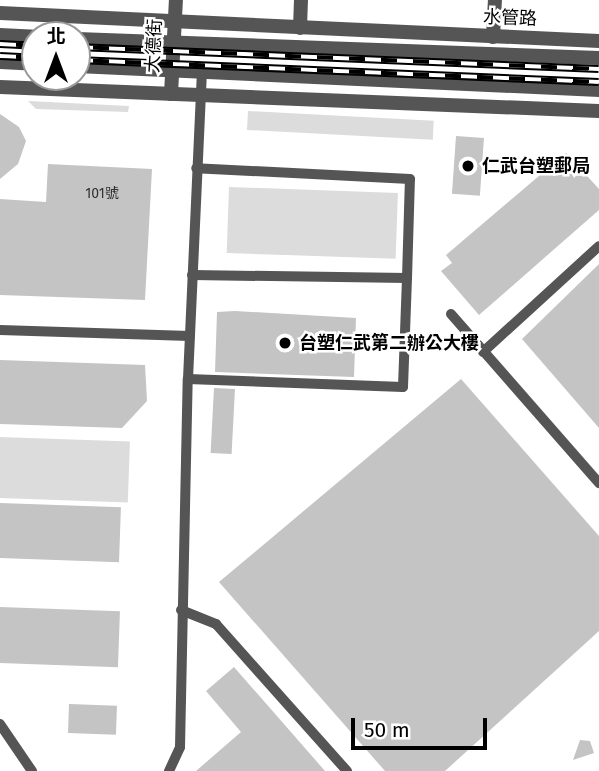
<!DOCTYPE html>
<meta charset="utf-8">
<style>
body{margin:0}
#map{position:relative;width:599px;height:771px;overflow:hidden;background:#fff;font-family:"Fira Sans","Noto Sans TC",sans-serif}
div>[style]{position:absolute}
.green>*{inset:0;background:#dcdcdc;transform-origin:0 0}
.building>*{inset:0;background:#c4c4c4;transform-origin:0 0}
.service>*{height:10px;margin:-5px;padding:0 5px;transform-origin:5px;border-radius:5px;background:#555}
.minor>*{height:14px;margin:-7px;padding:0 7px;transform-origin:7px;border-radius:7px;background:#555}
.tertiary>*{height:14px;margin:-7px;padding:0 7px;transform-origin:7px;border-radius:7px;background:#555}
.rail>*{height:8px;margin-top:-4px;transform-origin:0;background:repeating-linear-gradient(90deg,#fff 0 16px,#000 0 32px);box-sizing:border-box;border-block:2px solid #000}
.dots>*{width:19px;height:19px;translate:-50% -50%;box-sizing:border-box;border:4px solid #fff;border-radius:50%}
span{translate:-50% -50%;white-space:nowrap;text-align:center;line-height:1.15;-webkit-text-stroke:5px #fff;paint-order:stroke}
.number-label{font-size:14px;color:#313131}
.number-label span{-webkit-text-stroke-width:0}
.street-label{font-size:18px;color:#000}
.poi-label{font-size:18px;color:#000;font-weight:700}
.left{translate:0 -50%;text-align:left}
.north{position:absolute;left:21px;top:21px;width:70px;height:70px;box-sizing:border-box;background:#fff;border:2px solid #999;border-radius:50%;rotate:0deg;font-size:19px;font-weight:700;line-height:28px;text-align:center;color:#000}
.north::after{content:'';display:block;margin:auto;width:24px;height:32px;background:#000;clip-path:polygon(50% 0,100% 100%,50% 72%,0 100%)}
.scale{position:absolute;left:351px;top:718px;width:136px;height:32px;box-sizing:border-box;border:4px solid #000;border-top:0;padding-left:9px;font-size:21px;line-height:24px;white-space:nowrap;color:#000;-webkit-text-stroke:5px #fff;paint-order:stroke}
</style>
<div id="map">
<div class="green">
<i style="clip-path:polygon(28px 101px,129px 106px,128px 112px,36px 109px)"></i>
<i style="left:248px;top:111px;width:186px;height:19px;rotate:3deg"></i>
<i style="left:229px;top:187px;width:169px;height:66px;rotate:2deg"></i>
<i style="left:0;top:437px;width:130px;height:61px;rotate:2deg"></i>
</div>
<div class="building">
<i style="clip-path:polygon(0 114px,19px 127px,26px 141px,18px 164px,0 179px)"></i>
<i style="left:456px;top:136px;width:28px;height:58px;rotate:4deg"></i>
<i style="clip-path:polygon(566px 153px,599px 189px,599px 210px,479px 315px,441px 271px,452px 263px,446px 255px)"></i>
<i style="clip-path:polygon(48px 164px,152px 169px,145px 300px,0 295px,0 199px,46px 202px)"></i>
<i style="clip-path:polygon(599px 264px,599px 428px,522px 339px)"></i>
<i style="clip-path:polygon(235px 311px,356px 318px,354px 377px,215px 372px,217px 312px)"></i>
<i style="clip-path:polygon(0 360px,145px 365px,147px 401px,122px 428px,0 424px)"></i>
<i style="clip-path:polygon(461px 379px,599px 536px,599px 631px,445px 771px,385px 771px,219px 582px)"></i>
<i style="left:214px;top:388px;width:21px;height:65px;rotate:3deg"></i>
<i style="left:0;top:503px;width:121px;height:55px;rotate:2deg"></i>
<i style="left:0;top:607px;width:120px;height:56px;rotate:2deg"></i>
<i style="clip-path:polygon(234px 667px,325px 771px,196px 771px,241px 732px,206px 691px)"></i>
<i style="left:69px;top:704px;width:48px;height:29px;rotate:2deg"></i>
<i style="clip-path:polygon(580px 740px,590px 741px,594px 753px,573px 760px)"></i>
</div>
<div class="service">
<i style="left:192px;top:275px;width:215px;rotate:0.8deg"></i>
<i style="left:451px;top:314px;width:225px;rotate:48.8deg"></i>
<i style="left:0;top:330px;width:190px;rotate:1.8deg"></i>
<i style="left:483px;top:352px;width:157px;rotate:-42.4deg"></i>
<i style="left:188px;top:379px;width:215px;rotate:2.1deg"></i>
<i style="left:403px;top:387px;width:109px;rotate:-87.9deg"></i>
<i style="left:407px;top:278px;width:99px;rotate:-88.3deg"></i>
<i style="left:410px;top:179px;width:214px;rotate:-177.1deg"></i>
<i style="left:181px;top:610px;width:38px;rotate:22deg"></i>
<i style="left:216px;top:624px;width:197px;rotate:48.3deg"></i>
<i style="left:0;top:724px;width:57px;rotate:55.8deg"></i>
<i style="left:169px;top:771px;width:26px;rotate:-65deg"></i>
<i style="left:180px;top:747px;width:368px;rotate:-88.8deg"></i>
<i style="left:188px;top:379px;width:308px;rotate:-87.4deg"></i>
</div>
<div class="minor">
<i style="left:0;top:13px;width:600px;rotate:2.68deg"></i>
<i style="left:300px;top:28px;width:28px;rotate:-88deg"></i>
<i style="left:493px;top:37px;width:37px;rotate:-87deg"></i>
<i style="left:0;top:87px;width:599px;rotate:2.29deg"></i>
<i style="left:171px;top:94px;width:94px;rotate:-87deg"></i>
</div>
<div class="tertiary">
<i style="left:0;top:35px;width:35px;rotate:3deg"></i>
<i style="left:77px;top:39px;width:522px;rotate:2.08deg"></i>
<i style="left:0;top:62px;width:35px;rotate:3deg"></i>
<i style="left:77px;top:66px;width:523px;rotate:2.63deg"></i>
</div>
<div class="rail">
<i style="left:0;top:44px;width:35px;rotate:3deg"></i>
<i style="left:77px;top:47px;width:522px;rotate:2.41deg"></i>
<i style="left:0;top:56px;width:35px;rotate:3deg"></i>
<i style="left:77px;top:60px;width:522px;rotate:2.41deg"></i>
</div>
<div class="dots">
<i style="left:468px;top:166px;background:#000"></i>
<i style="left:285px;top:343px;background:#000"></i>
</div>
<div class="number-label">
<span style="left:102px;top:194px">101號</span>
</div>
<div class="street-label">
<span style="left:510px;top:18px;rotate:2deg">水管路</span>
<span style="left:154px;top:46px;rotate:-87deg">大德街</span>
</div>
<div class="poi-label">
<span class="left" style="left:482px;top:166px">仁武台塑郵局</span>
<span class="left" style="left:299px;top:343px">台塑仁武第二辦公大樓</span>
</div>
<div class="north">北</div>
<div class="scale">50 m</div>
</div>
